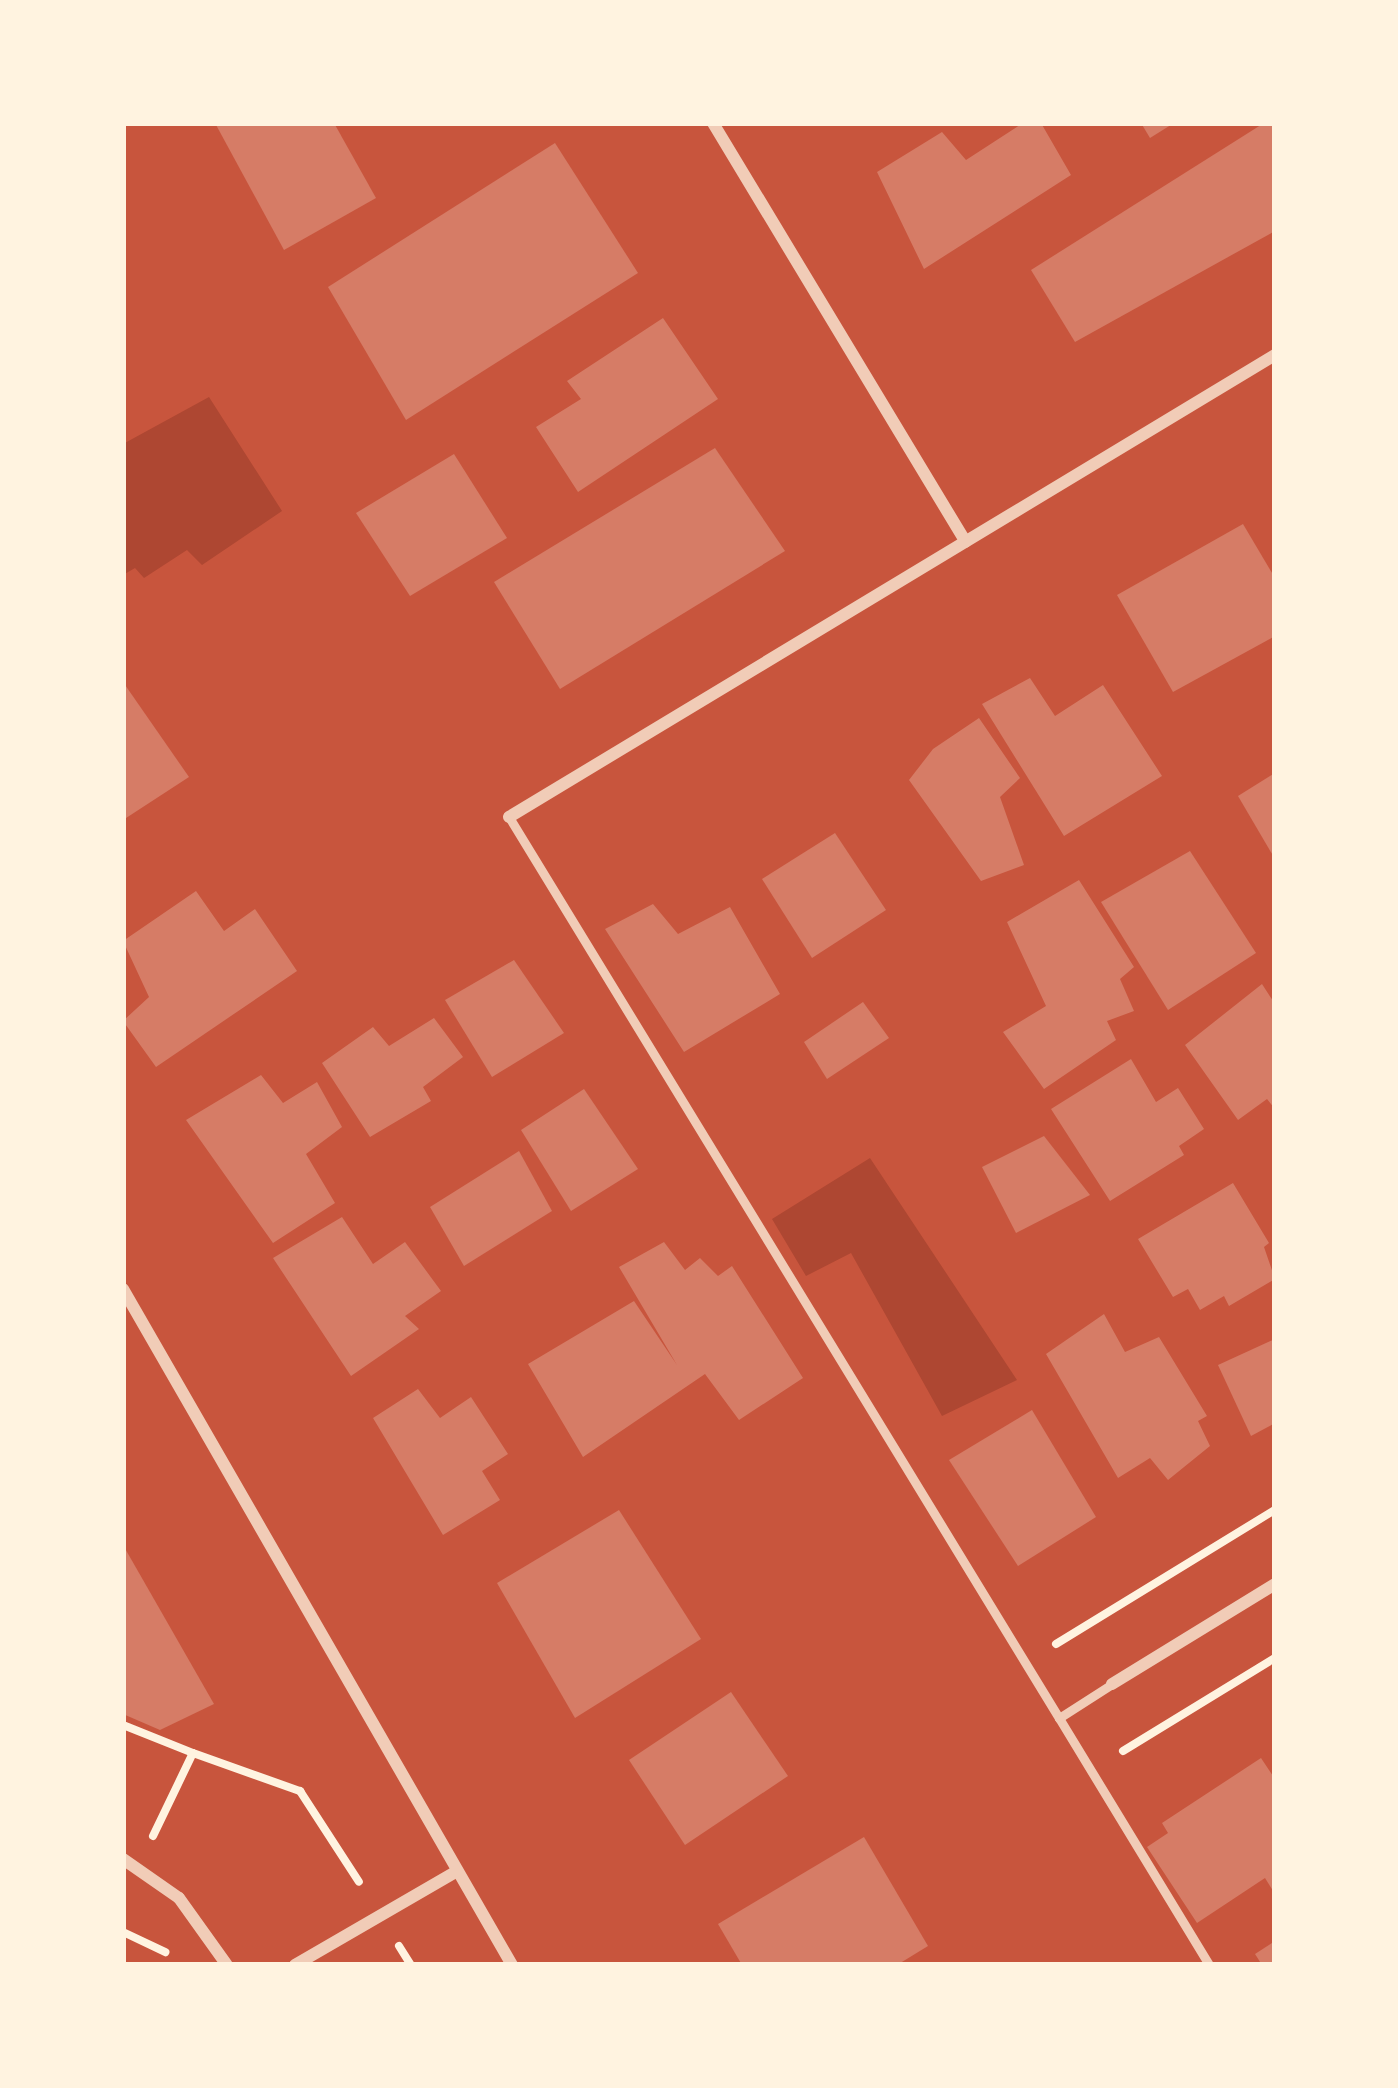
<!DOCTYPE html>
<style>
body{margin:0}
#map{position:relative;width:1398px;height:2088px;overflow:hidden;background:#c8553d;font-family:"DejaVu Sans",sans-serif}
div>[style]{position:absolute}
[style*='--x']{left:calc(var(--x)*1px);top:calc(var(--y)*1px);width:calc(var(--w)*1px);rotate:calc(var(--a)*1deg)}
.green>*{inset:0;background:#ae4732}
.building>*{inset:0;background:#d67c66}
.path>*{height:8px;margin:-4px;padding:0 4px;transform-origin:4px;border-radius:4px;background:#fff3e0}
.service>*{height:9px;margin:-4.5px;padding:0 4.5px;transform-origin:4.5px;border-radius:4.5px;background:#f1ccb7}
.minor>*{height:12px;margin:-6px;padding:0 6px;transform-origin:6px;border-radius:6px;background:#f1ccb7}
span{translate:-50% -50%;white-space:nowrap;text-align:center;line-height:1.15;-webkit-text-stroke:12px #fff3e0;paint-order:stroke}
.frame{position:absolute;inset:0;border:126px solid #fff3e0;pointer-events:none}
</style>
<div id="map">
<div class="green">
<div style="clip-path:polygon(209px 397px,282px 511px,202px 565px,187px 550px,144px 578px,135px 568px,123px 575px,123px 444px)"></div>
<div style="clip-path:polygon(870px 1158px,1017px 1380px,942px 1416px,851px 1253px,806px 1276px,772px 1219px)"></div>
</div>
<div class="building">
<div style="clip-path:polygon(215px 123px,334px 123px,376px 198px,284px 250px)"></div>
<div style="clip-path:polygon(1023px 123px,1041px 123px,1071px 175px,924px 269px,877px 172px,942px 132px,966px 160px)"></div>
<div style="clip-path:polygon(1141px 123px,1174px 123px,1150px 138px)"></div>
<div style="clip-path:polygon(1264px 123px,1275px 123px,1275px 231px,1075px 342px,1031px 270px)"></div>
<div style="clip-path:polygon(555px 143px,638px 273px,406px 420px,328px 287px)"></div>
<div style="clip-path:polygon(663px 318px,718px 399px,578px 492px,536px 427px,581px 399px,567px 381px)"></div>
<div style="clip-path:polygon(715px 448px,785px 551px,560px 689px,494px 582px)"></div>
<div style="clip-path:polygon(454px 454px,507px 538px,410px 596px,356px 513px)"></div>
<div style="clip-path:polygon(1243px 524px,1275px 578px,1275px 636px,1173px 692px,1117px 595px)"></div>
<div style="clip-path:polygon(1030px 678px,1055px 716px,1103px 685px,1162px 776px,1064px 836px,982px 704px)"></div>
<div style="clip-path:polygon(123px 682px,189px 777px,123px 820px)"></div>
<div style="clip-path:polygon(979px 718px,1020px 778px,1000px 797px,1024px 865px,981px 881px,909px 780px,933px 749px)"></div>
<div style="clip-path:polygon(1275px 773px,1275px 859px,1238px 796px)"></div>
<div style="clip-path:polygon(835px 833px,886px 910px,812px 958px,762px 879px)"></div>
<div style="clip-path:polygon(1190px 851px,1256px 953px,1168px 1010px,1101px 902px)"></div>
<div style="clip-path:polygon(1079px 880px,1134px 967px,1120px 979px,1134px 1011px,1107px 1021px,1116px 1040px,1044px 1089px,1003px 1032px,1046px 1006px,1007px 922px)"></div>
<div style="clip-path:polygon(196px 891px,224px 931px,255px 909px,297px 971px,156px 1067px,123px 1021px,149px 997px,123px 941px)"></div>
<div style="clip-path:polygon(653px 904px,678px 934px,730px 907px,780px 994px,684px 1052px,605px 929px)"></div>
<div style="clip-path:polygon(514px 960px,564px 1033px,492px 1077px,445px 1000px)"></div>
<div style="clip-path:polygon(1262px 984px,1275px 1004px,1275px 1109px,1267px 1099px,1238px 1120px,1185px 1045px)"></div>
<div style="clip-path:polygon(863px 1002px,889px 1038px,827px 1079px,804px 1042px)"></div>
<div style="clip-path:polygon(434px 1018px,463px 1057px,423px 1087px,431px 1101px,370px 1137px,322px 1063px,373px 1027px,389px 1046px)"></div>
<div style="clip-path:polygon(1131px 1059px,1156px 1102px,1178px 1088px,1204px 1129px,1179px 1146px,1184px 1155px,1110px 1201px,1051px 1109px)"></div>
<div style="clip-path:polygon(261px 1075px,283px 1103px,317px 1082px,342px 1127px,306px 1154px,335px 1203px,273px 1243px,186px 1120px)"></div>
<div style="clip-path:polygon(584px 1089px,638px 1169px,571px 1211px,521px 1130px)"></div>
<div style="clip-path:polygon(1044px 1136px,1090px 1195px,1016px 1233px,982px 1167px)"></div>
<div style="clip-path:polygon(519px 1151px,552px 1211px,464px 1266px,430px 1207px)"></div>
<div style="clip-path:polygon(1233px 1183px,1269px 1243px,1264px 1247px,1275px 1279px,1229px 1306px,1224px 1296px,1200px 1310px,1188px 1289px,1173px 1297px,1138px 1239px)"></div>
<div style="clip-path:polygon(342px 1217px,373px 1264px,405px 1242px,441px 1291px,405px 1316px,419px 1329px,351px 1376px,273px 1258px)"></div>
<div style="clip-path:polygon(664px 1242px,685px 1270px,700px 1258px,718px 1276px,732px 1266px,803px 1378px,739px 1420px,705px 1374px,583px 1457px,528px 1364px,634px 1301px,677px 1365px,619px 1267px)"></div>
<div style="clip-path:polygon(1104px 1314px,1125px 1352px,1159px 1337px,1207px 1416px,1198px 1421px,1210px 1446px,1168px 1480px,1150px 1458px,1118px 1478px,1046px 1354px)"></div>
<div style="clip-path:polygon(1275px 1339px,1275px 1423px,1251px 1436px,1218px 1365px)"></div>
<div style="clip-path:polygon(418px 1389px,440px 1418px,471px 1397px,508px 1454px,482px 1471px,500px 1500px,443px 1535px,373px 1418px)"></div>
<div style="clip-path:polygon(1032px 1410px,1096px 1517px,1018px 1566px,949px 1460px)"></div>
<div style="clip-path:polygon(619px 1510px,701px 1639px,575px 1718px,497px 1583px)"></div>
<div style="clip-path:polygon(123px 1545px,214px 1704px,160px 1730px,123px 1714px)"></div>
<div style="clip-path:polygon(731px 1692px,788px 1776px,685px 1845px,629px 1760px)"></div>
<div style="clip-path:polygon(1261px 1758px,1275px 1779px,1275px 1894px,1265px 1878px,1197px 1923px,1147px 1847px,1168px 1833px,1162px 1823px)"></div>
<div style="clip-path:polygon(864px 1837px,928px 1946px,897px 1965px,742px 1965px,718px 1924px)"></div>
<div style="clip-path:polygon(1275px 1941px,1275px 1965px,1262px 1965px,1255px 1954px)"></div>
</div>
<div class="path">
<div style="--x:1056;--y:1644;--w:257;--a:-31.5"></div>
<div style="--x:123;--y:1725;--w:75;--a:21.8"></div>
<div style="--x:1123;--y:1751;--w:178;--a:-31.5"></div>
<div style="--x:153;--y:1836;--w:92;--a:-64.3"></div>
<div style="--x:193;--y:1753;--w:114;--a:19.6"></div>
<div style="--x:300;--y:1791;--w:108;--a:57"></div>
<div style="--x:123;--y:1932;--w:47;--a:25.5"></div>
<div style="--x:399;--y:1946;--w:22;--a:58"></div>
</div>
<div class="service">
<div style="--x:509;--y:817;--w:1056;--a:58.6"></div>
<div style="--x:1112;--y:1684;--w:63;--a:147.3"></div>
<div style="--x:1059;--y:1718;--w:289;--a:58.7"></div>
</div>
<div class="minor">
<div style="--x:713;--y:123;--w:489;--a:58.9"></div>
<div style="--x:509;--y:817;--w:895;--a:-31.1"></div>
<div style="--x:123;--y:1289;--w:780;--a:60.08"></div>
<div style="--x:1112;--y:1684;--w:191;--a:-31.5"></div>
<div style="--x:123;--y:1859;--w:68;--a:34.9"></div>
<div style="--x:179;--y:1898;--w:82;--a:54.4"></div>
<div style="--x:295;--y:1965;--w:187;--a:-30.1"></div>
</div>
<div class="frame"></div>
</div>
